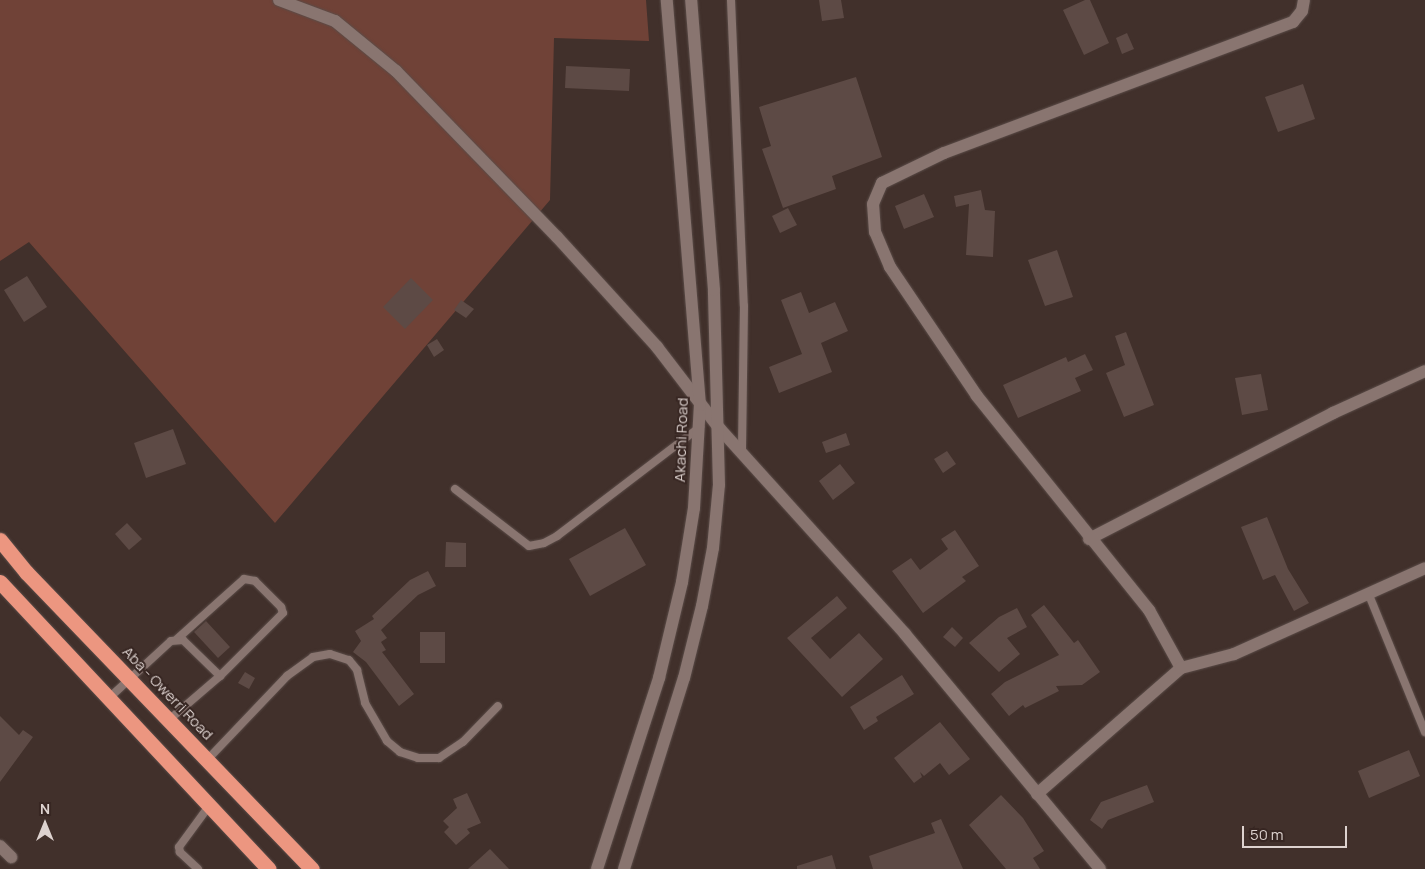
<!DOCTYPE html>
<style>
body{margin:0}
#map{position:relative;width:1425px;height:869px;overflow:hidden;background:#41302b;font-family:Manrope,sans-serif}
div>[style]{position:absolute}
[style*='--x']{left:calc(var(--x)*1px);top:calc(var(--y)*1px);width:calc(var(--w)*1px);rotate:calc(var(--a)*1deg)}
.green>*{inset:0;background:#704237}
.building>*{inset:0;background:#5d4a45}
.roads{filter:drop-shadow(0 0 1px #5a4c48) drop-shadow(0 0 1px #5a4c48)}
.lane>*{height:8px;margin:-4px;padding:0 4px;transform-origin:4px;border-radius:4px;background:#897570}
.street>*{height:12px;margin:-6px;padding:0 6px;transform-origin:6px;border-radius:6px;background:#897570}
.secondary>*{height:12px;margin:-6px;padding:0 6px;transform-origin:6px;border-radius:6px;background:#897570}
.highway>*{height:15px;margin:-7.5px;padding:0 7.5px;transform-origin:7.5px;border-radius:7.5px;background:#ec9680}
span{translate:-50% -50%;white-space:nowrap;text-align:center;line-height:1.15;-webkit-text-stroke:4px #372622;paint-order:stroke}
.street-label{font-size:15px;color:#ddd2cf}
.north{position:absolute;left:20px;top:799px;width:50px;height:50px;-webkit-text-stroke:4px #372622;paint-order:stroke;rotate:0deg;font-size:14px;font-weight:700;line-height:20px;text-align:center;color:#ddd2cf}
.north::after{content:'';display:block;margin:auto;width:18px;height:22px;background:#ddd2cf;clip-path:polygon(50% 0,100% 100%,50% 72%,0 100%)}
.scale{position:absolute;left:1242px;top:826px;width:105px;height:22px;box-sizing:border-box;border:2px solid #ddd2cf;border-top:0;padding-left:6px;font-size:15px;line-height:18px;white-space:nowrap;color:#ddd2cf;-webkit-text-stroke:4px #372622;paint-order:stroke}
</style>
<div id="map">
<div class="green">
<div style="clip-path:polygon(0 0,646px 0,649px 41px,554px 38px,550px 200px,275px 523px,29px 242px,0 261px)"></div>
</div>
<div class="building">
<div style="clip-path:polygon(819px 0,841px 0,844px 18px,822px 21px)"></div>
<div style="clip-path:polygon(1085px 0,1090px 0,1109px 43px,1084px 55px,1063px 10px)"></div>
<div style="clip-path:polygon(1127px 33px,1134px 49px,1122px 54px,1116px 38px)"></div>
<div style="clip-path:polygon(566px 66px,630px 69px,629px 91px,565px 88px)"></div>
<div style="clip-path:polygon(856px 77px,882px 157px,832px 176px,836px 189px,783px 208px,762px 149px,771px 146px,759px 107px)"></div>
<div style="clip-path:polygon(1303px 84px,1315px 119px,1278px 132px,1265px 97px)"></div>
<div style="clip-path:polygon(981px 190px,985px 210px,995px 211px,993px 257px,966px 255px,969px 204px,956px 207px,954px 196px)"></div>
<div style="clip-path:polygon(924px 194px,934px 217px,904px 229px,895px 206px)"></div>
<div style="clip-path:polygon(788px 208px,797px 225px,780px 233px,772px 216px)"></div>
<div style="clip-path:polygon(1057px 250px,1073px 297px,1045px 306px,1028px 260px)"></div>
<div style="clip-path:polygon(27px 276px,47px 307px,24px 322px,4px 290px)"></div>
<div style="clip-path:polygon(411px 278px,433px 300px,405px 329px,383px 307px)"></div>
<div style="clip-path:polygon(801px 292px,809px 313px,835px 302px,848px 331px,821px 343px,832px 372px,779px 393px,769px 367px,802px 354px,781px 300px)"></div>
<div style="clip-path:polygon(461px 300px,474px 309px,466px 318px,454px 310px)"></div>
<div style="clip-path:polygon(1126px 332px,1154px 405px,1124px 417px,1106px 373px,1125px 365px,1115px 336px)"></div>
<div style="clip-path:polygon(437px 339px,444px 350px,434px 357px,427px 345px)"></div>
<div style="clip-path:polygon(1085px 354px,1093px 370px,1075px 378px,1081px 391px,1018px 418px,1003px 385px,1066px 357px,1068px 362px)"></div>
<div style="clip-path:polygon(1261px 374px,1268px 410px,1242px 415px,1235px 378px)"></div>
<div style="clip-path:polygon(173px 429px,186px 464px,146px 478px,134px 443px)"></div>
<div style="clip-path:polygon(846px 433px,850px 445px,826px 453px,822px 442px)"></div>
<div style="clip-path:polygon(947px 451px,956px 464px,943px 473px,934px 459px)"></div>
<div style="clip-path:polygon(840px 464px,855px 483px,833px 500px,819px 481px)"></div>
<div style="clip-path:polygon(1267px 517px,1288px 569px,1309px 603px,1294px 611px,1275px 575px,1263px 580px,1241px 527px)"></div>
<div style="clip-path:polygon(127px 523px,142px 539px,129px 550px,115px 534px)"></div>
<div style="clip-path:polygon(625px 528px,646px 565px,590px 596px,569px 559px)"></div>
<div style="clip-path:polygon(955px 530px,979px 566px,962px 577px,966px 581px,923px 613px,892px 571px,911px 558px,920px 570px,948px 549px,941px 539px)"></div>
<div style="clip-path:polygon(446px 542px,466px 543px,466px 567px,445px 567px)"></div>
<div style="clip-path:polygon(428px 571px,436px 586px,418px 595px,381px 630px,387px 638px,381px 642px,386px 650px,382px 652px,414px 694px,399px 706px,366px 662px,353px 652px,361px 641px,355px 631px,374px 619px,372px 616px,410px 580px)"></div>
<div style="clip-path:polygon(837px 596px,847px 608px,811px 638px,830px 659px,859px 633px,883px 659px,842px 697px,787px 638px)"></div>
<div style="clip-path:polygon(1044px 605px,1074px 643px,1078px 640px,1100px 672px,1082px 685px,1056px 686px,1059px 691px,1025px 708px,1023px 705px,1009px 716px,991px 694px,1005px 682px,1059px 655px,1031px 615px)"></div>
<div style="clip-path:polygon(1017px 608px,1027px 627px,1007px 638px,1020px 654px,999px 672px,969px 643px,999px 617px)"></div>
<div style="clip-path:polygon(206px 621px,230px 647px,218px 658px,194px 632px)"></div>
<div style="clip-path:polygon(952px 627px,963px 638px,955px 647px,943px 637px)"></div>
<div style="clip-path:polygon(420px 632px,445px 632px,445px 663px,420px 663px)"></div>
<div style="clip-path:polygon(245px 672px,255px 678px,249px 689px,238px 683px)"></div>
<div style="clip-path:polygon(902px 675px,914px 694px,876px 717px,878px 721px,864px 730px,850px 707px)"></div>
<div style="clip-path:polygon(0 716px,19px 735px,23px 730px,33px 737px,0 782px)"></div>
<div style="clip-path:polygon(940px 722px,970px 759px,949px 775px,940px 763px,924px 776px,920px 772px,922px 777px,914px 783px,894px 758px)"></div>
<div style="clip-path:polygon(1409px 750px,1420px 776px,1369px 798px,1358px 771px)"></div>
<div style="clip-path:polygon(1147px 785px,1154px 802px,1108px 820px,1102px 829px,1090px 820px,1101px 802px)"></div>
<div style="clip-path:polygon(467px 793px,481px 823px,467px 829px,470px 833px,456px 845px,444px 832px,449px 827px,443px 821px,457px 808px,453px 799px)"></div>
<div style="clip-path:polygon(1001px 795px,1023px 818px,1044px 851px,1033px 858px,1040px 869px,1006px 869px,969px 825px)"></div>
<div style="clip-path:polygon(941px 819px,963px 869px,873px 869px,869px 856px,935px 833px,931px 823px)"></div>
<div style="clip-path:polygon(490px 849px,509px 869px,468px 869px)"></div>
<div style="clip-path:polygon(832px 855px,836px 869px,797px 869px,797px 866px)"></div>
</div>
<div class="roads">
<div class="lane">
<div style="--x:731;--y:0;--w:306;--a:87.6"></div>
<div style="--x:744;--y:306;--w:147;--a:90.8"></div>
<div style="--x:455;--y:489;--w:93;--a:37.6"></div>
<div style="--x:529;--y:546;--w:15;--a:-11"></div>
<div style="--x:544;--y:543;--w:15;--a:-28"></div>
<div style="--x:557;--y:536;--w:180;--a:-37.3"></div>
<div style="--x:1369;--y:595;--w:148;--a:67.8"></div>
<div style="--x:177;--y:639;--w:90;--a:-41.8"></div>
<div style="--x:244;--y:579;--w:11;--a:10"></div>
<div style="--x:255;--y:581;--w:37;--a:45"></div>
<div style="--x:281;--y:607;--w:6;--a:72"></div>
<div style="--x:283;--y:613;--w:89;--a:135"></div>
<div style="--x:109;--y:698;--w:84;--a:-42.6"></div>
<div style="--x:171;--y:641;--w:12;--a:-5"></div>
<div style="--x:183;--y:640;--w:52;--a:44.2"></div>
<div style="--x:220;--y:676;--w:66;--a:139.3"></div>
<div style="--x:208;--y:759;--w:115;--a:-46.4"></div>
<div style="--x:287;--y:676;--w:32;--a:-36"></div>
<div style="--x:313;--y:657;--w:17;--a:-10"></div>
<div style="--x:330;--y:654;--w:20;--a:18"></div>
<div style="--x:349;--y:660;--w:13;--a:51"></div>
<div style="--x:357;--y:670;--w:34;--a:76"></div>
<div style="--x:365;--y:703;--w:44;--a:59.9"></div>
<div style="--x:387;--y:741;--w:17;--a:40"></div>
<div style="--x:400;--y:752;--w:19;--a:18"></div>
<div style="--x:418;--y:758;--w:21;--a:0"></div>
<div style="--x:439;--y:758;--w:29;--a:-34"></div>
<div style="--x:463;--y:742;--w:50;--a:-45.8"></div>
<div style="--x:198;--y:869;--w:25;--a:-137"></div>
<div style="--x:180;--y:852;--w:5;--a:-101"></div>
<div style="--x:179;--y:847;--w:51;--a:-53.8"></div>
</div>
<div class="street">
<div style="--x:279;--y:0;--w:60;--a:20.6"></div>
<div style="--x:335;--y:21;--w:79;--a:39.3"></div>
<div style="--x:396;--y:71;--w:231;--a:45.9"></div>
<div style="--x:557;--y:237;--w:149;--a:47.7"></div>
<div style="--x:657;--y:347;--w:103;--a:52.5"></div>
<div style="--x:720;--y:429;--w:276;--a:47.9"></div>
<div style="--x:905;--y:634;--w:305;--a:50.3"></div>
<div style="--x:1089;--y:539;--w:275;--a:-27.3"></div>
<div style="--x:1333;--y:413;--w:101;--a:-24.5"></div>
<div style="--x:1181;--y:668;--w:66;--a:-118.9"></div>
<div style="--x:1149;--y:610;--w:275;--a:-128.8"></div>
<div style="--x:977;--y:396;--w:156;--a:-124"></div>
<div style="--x:890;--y:267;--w:38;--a:-113"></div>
<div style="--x:875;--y:232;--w:28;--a:-94"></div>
<div style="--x:873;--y:204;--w:23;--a:-67"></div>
<div style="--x:882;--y:183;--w:69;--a:-25.8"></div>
<div style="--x:944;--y:153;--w:373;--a:-20.6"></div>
<div style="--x:1293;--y:22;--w:14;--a:-51"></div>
<div style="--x:1302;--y:11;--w:11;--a:-80"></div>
<div style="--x:1037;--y:794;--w:191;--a:-41.2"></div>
<div style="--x:1181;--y:668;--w:55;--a:-14.8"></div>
<div style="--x:1234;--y:654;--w:209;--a:-24.2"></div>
<div style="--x:0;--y:846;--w:16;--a:45"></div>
</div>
<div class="secondary">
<div style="--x:597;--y:869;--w:201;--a:-72"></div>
<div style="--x:659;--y:678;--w:99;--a:-76.5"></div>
<div style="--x:682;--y:582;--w:75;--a:-80.8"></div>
<div style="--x:694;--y:508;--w:103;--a:-86.7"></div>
<div style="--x:700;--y:405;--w:406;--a:-94.7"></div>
<div style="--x:624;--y:869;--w:200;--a:-72.6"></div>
<div style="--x:684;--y:678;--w:74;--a:-76"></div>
<div style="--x:702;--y:606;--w:59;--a:-79.3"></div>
<div style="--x:713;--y:548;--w:63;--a:-84.6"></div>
<div style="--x:719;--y:485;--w:195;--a:-91.5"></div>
<div style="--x:714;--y:290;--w:291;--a:-94.5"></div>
</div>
<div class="highway">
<div style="--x:0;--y:540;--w:41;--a:50.9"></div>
<div style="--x:26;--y:572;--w:412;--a:46.1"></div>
<div style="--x:0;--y:582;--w:393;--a:46.9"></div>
</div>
</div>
<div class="street-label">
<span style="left:681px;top:440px;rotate:-88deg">Akachi Road</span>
<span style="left:168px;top:693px;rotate:46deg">Aba - Owerri Road</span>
</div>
<div class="north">N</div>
<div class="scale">50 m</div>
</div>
